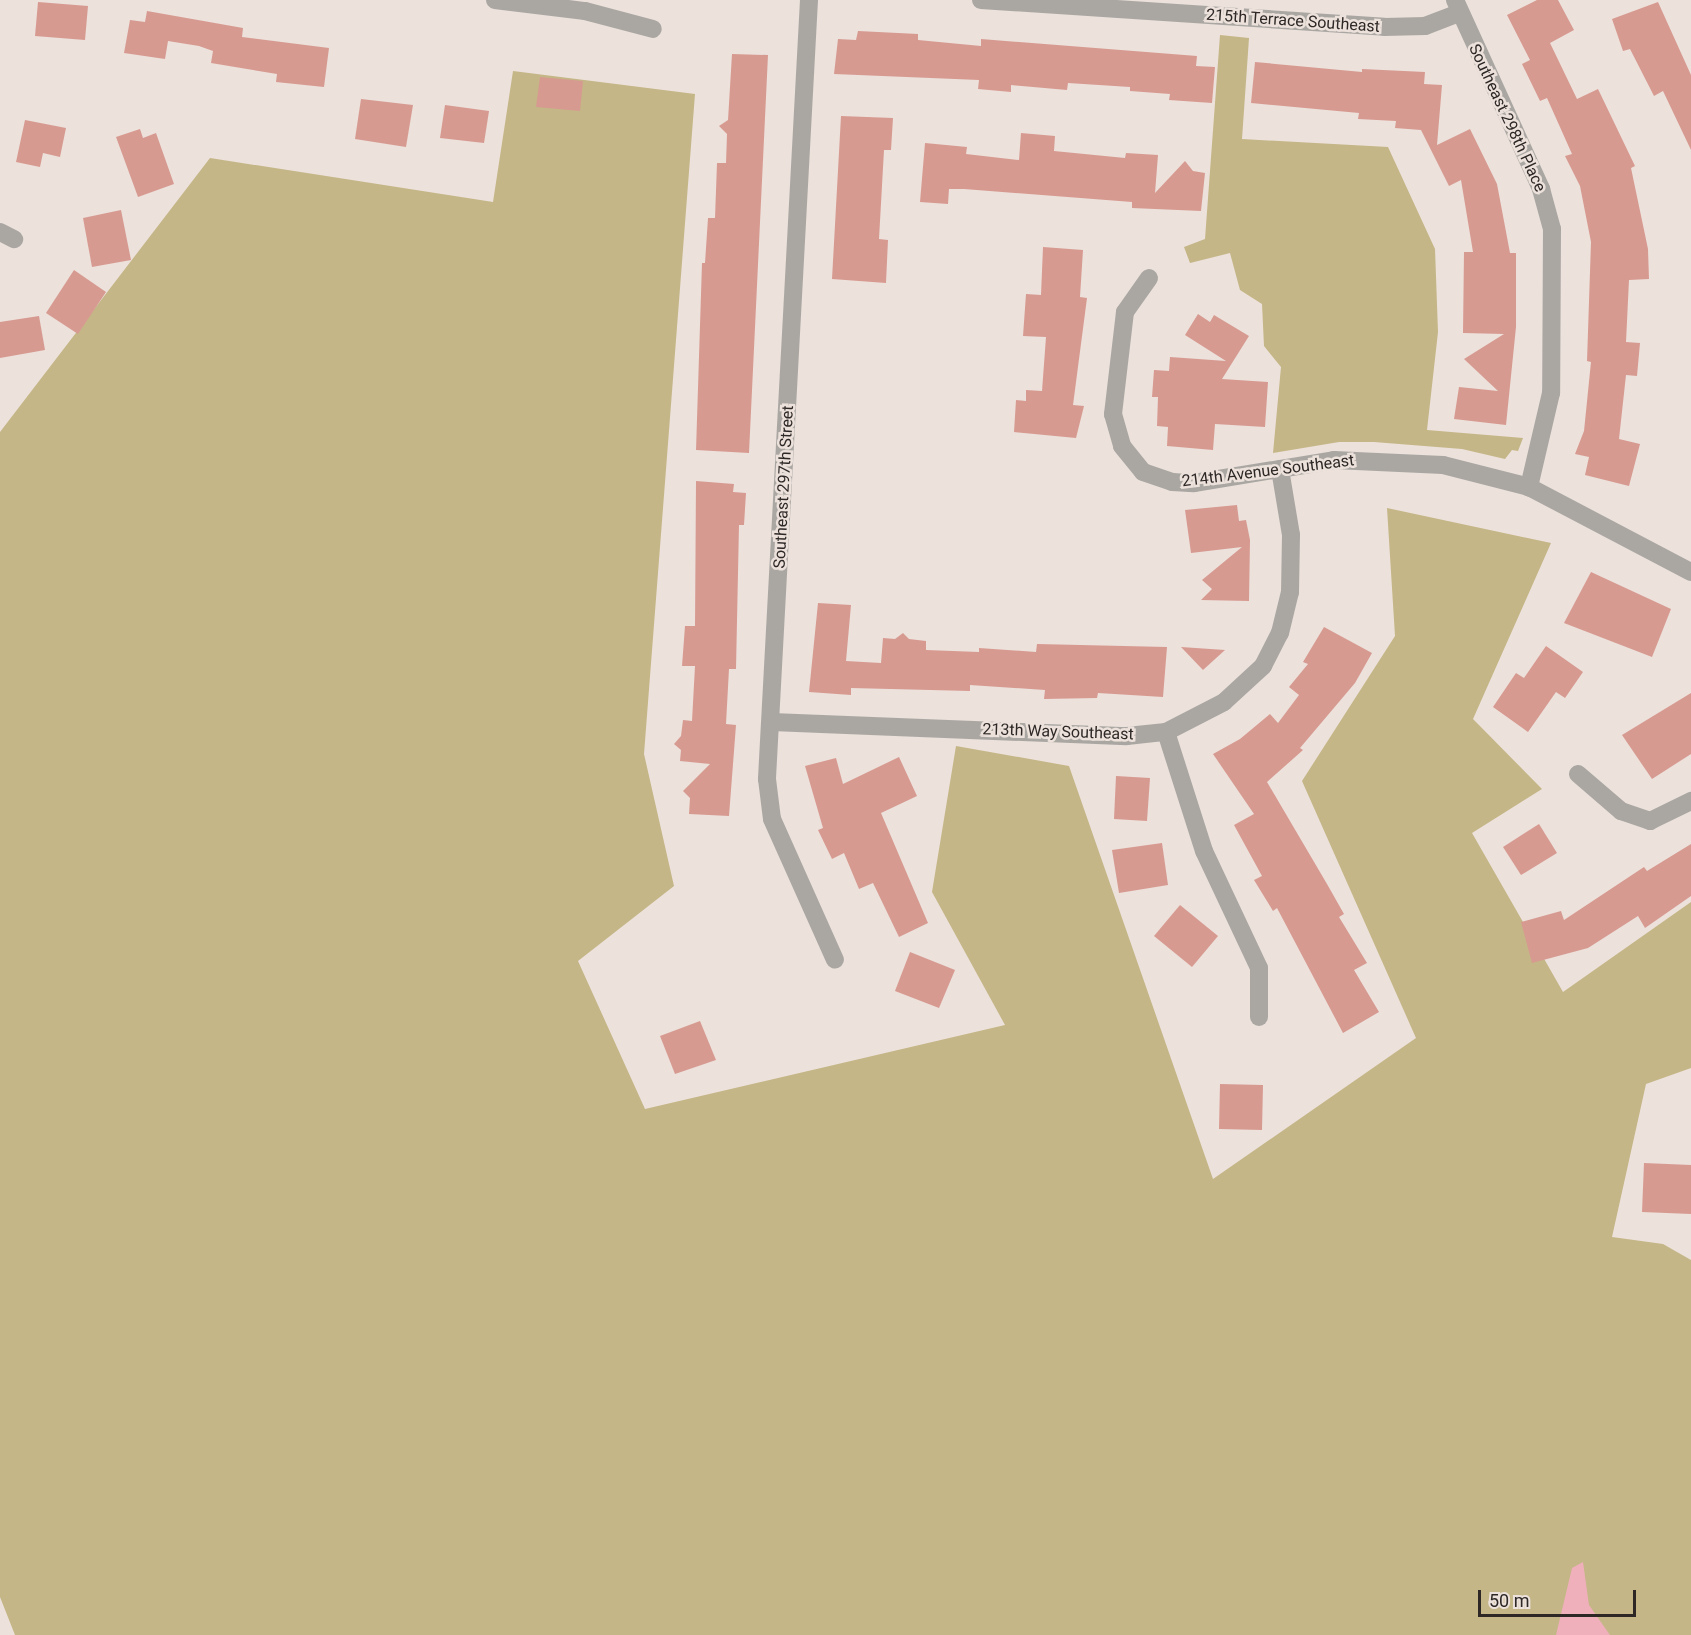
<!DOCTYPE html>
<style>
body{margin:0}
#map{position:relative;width:1691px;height:1635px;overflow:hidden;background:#ece1db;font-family:Roboto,sans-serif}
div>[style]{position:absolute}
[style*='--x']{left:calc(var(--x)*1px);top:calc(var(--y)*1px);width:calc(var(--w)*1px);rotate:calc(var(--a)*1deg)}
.green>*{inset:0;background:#c4b686}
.water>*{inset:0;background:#efb0bb}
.building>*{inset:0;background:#d79a91}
.minor>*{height:18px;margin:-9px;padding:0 9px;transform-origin:9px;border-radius:9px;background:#aaa7a3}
span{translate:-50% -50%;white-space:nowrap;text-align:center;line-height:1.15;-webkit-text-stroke:5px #ece1db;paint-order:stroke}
.street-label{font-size:16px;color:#2d2826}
.scale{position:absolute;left:1478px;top:1590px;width:158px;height:27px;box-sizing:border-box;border:3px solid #2d2826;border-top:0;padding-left:8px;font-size:18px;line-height:21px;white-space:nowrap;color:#2d2826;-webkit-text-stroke:4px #ece1db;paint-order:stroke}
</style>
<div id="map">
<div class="green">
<div style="clip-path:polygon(1220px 35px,1249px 38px,1242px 139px,1388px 147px,1435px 249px,1438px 332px,1427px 430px,1523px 438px,1518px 451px,1512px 450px,1505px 459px,1462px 449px,1374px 442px,1339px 442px,1273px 453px,1281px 367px,1264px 346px,1262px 304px,1240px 290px,1230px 253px,1190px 263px,1184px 247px,1205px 239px)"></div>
<div style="clip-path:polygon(513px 71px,695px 94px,644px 754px,674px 886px,578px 961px,645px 1109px,1005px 1025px,932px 892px,956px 746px,1069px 766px,1213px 1179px,1416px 1038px,1302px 781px,1395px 636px,1387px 508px,1551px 543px,1473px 719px,1542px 789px,1472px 833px,1563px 992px,1691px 902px,1691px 1068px,1646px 1084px,1612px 1237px,1663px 1244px,1691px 1260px,1691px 1635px,15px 1635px,0 1597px,0 432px,210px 158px,493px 202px)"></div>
</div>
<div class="water">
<div style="clip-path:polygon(1583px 1562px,1589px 1605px,1610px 1635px,1556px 1635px,1572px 1568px)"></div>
</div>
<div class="building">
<div style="clip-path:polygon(1537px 0,1558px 0,1574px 30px,1550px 43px,1577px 99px,1598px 89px,1635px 166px,1631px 168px,1648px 249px,1649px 279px,1629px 280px,1626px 342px,1640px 343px,1637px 376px,1626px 375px,1619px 439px,1640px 444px,1629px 486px,1585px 475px,1589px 457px,1575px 454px,1584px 431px,1591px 362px,1587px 361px,1591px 242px,1580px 186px,1565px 156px,1572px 154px,1547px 98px,1540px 101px,1522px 64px,1530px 60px,1507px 15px)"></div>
<div style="clip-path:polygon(38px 2px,88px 6px,85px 40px,35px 36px)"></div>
<div style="clip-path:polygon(1658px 2px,1691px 75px,1691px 150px,1663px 91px,1654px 96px,1630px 49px,1623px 51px,1612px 19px)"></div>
<div style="clip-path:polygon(147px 11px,243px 28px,242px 37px,329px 48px,324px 87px,276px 82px,277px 74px,211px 63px,213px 51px,199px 46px,168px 41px,165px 59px,124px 53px,130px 20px,145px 22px)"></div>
<div style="clip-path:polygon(858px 31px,918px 34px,918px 40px,981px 46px,981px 39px,1197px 56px,1196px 66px,1215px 67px,1212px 103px,1169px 100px,1170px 94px,1130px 91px,1130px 87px,1068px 83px,1067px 90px,1011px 85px,1011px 92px,978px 89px,979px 80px,834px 74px,838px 39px,856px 40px)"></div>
<div style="clip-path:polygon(732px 54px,768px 55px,749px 453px,696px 450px,702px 263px,705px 263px,708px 218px,715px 218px,717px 163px,726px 163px,727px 134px,719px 126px,728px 120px)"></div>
<div style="clip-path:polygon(1255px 62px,1362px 72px,1362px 69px,1425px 72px,1424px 84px,1442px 85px,1437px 145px,1470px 129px,1497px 184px,1510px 253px,1516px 253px,1516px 327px,1506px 425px,1454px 419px,1459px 387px,1498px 391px,1464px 359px,1504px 334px,1463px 333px,1464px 252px,1473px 252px,1461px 180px,1449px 186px,1421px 130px,1395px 128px,1396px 121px,1358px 119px,1359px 113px,1251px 103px)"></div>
<div style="clip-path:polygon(540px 77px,583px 81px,580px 111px,536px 107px)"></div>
<div style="clip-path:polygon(361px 99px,413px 105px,406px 147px,355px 139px)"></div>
<div style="clip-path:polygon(445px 105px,489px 111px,484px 143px,440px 138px)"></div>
<div style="clip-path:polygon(841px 116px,893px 118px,891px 150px,884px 150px,879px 239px,888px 240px,886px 283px,832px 279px)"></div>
<div style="clip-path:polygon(25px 120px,66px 128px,60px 157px,43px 153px,40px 167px,16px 162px)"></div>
<div style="clip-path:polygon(140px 129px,143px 138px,156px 133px,174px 184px,138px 197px,116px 137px)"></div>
<div style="clip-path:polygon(1021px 133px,1055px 136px,1054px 151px,1125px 158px,1126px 153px,1158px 155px,1155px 193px,1185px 161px,1193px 171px,1205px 173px,1201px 211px,1132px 208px,1132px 202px,964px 189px,949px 189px,948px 204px,920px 202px,925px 143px,967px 147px,966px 154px,1019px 160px)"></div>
<div style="clip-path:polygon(121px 210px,131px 260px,92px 267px,83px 218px)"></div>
<div style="clip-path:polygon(1043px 247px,1083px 250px,1080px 297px,1087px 298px,1073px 405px,1084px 406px,1076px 438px,1014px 432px,1016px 400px,1026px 401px,1026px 390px,1042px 391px,1046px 337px,1023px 336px,1026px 294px,1041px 295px)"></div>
<div style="clip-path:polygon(74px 270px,106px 292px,78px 334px,46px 313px)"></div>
<div style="clip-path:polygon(1198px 314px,1210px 322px,1214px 315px,1249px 336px,1222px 379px,1268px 382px,1265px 427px,1215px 424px,1213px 450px,1167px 446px,1168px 427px,1157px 426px,1158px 397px,1152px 397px,1154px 370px,1169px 371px,1170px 357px,1226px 361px,1185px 335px)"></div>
<div style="clip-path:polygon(39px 316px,45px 350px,0 358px,0 322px)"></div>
<div style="clip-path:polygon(696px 481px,734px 484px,733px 492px,746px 493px,744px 525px,739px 525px,736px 669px,729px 669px,726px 724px,736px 725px,729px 816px,689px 814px,690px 798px,683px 791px,710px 764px,680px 761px,681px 750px,674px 744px,681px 736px,683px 720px,692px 721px,695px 666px,682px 666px,685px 626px,695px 626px)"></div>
<div style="clip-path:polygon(1237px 505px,1239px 521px,1246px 520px,1250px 540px,1249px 601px,1201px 600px,1212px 589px,1202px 580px,1242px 547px,1191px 553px,1185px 510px)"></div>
<div style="clip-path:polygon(1591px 572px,1671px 609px,1652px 657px,1564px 623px)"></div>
<div style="clip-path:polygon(818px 603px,851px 605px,846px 661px,881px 663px,883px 638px,895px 639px,903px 633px,909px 639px,926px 641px,926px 650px,979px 652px,979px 648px,1036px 652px,1037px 644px,1167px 647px,1163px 697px,1098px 693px,1097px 698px,1044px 699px,1045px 690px,970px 685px,970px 691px,851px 688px,851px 695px,809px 692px)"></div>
<div style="clip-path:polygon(1324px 627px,1372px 653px,1355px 683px,1300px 748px,1303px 750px,1267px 782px,1327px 884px,1344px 914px,1339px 917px,1367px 963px,1354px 970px,1379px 1012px,1343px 1033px,1277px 908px,1273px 911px,1254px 880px,1262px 876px,1234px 825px,1254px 814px,1213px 754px,1240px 739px,1270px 714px,1278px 723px,1299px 695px,1289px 687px,1308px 664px,1303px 662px)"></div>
<div style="clip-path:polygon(1546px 646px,1583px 672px,1565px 698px,1556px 692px,1528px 732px,1493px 707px,1516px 673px,1524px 678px)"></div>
<div style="clip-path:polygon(1181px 647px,1225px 650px,1203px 670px)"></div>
<div style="clip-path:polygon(1691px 693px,1691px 754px,1652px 779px,1622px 735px)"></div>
<div style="clip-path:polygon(899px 757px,917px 796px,881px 813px,928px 923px,899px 937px,873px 883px,859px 889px,844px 853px,832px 859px,818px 830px,823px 828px,805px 766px,836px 758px,843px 784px)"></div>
<div style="clip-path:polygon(1116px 776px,1150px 778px,1147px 821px,1114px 819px)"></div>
<div style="clip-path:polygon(1539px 824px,1557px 853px,1521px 875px,1503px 847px)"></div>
<div style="clip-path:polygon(1162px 843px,1168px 885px,1119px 893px,1112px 850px)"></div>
<div style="clip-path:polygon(1691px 844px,1691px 896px,1645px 928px,1638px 916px,1588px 948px,1532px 963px,1521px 922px,1561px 911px,1564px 920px,1644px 867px,1647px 871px)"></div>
<div style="clip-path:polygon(1180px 905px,1218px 936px,1192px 967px,1154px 936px)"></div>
<div style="clip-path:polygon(910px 952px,955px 970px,939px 1008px,895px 991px)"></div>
<div style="clip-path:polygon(700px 1021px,716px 1060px,675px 1074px,660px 1036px)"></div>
<div style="clip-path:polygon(1220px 1084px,1263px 1085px,1262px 1130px,1219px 1129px)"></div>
<div style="clip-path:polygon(1644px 1163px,1691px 1165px,1691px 1214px,1642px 1212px)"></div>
</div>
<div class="minor">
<div style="--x:495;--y:0;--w:91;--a:7"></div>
<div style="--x:585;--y:11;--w:70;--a:14.8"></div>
<div style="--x:809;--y:0;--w:780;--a:93.09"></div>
<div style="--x:767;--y:779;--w:40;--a:82.9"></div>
<div style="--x:772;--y:819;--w:154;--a:65.9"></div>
<div style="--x:981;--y:0;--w:404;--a:3.8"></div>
<div style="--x:1384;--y:27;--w:41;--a:-1.4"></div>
<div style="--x:1425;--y:26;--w:36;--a:-21"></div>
<div style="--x:1455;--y:0;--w:208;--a:65.5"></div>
<div style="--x:1541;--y:189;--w:41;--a:74.6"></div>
<div style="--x:1552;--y:229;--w:164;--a:90.3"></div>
<div style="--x:1551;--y:393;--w:97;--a:103.2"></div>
<div style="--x:0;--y:232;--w:16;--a:27"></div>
<div style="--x:1149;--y:278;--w:42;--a:125.2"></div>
<div style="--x:1125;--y:312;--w:103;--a:96.7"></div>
<div style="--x:1113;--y:414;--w:33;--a:74"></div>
<div style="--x:1122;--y:446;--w:33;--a:51"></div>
<div style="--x:1143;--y:472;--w:31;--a:19"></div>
<div style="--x:1172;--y:482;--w:22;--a:3"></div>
<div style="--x:1194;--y:483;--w:142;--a:-9.3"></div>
<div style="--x:1334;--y:460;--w:109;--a:2.6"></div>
<div style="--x:1443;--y:465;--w:89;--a:14.3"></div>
<div style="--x:1529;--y:487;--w:183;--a:27.7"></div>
<div style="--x:772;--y:722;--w:355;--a:2.3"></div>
<div style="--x:1127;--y:736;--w:39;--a:-6"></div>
<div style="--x:1166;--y:732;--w:65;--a:-27.3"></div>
<div style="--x:1224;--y:702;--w:53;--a:-42.7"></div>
<div style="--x:1263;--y:666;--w:37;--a:-63"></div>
<div style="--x:1280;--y:633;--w:42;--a:-76.3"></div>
<div style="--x:1290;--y:592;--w:57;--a:-89"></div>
<div style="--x:1291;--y:535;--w:67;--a:-99.5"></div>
<div style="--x:1166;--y:732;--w:125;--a:72.3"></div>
<div style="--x:1204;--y:851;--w:129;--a:64.8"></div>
<div style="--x:1259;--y:968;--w:49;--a:90"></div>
<div style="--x:1578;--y:774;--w:57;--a:40.7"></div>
<div style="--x:1621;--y:811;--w:31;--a:19"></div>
<div style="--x:1650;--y:821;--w:46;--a:-26"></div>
</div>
<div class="street-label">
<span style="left:1293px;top:21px;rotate:4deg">215th Terrace Southeast</span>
<span style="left:1507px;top:118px;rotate:65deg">Southeast 298th Place</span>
<span style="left:1268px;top:471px;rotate:-7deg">214th Avenue Southeast</span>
<span style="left:784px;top:487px;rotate:-87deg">Southeast 297th Street</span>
<span style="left:1058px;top:732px;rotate:2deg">213th Way Southeast</span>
</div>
<div class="scale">50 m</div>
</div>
